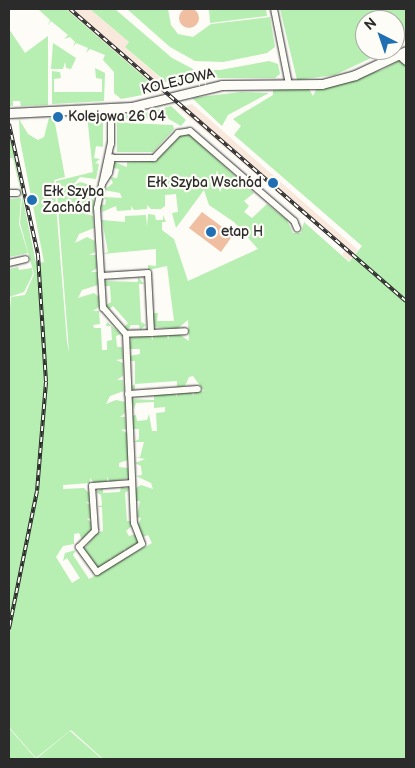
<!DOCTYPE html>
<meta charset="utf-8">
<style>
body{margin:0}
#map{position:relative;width:415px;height:768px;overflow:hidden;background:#fdfcf7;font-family:"Balsamiq Sans",sans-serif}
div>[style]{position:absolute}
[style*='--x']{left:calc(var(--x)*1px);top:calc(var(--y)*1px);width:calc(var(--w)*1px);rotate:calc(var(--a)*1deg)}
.built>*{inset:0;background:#f9e9dd}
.green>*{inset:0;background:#b7eeb1}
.building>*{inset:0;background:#f0bea1}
.round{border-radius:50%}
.roads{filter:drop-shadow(0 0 1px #2b2b2b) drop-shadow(0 0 1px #2b2b2b)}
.street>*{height:6px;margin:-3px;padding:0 3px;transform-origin:3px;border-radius:3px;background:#fdfcf7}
.secondary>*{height:9px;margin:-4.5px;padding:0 4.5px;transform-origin:4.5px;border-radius:4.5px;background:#fdfcf7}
.rail>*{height:4px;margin-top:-2px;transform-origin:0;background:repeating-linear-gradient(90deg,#fdfcf7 0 5.5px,#2b2b2b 0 11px);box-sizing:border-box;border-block:1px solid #2b2b2b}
.dots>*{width:14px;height:14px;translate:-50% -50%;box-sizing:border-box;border:2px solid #fdfcf7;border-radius:50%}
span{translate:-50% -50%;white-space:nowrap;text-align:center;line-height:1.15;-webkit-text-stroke:4.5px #fdfcf7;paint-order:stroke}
.street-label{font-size:14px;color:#2b2b2b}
.poi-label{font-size:14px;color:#2b2b2b}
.left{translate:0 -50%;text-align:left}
.right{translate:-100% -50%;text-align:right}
.frame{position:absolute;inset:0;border:10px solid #2b2b2b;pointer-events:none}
.north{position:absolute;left:355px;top:10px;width:50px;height:50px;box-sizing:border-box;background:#fdfcf7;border:1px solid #a9a8a5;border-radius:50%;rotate:319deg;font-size:14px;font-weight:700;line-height:20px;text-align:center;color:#2b2b2b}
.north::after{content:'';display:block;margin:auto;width:18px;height:22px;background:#1f6fb2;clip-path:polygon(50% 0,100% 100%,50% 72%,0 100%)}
</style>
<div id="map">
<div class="built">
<div style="clip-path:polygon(66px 9px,90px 9px,129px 42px,125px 47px,166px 83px,155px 87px)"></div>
<div style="clip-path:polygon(192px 104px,358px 250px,349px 261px,342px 255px,345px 250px,178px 108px)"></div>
</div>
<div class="green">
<div style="clip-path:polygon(38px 9px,66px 9px,152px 84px,150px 87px,159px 92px,121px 99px,114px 93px,114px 72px,103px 60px,105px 55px,90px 49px,86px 53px,88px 48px,76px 43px,73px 47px,75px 42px,70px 37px,64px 39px,68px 35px,51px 21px,48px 25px,50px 20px)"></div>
<div style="clip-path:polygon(90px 9px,115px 9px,172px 58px,193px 69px,194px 77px,199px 77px,199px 70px,220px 70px,269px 61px,278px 64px,280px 74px,275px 78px,213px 78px,173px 87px,170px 79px,166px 82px,125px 47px,129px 42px)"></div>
<div style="clip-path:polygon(127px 9px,168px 9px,171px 25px,178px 34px,193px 37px,211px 24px,270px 17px,275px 47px,267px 53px,223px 62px,195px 61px,170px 47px)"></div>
<div style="clip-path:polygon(209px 9px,266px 9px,267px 16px,210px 23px)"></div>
<div style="clip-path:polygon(280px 9px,406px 9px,406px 40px,395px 46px,395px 20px,365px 20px,365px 50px,388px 50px,335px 75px,297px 80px)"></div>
<div style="clip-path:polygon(9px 29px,25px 53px,48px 36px,48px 105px,21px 106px,20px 101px,13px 101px,13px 106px,9px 106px)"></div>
<div style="clip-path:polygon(53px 43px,76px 58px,71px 69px,66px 68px,65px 62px,63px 69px,51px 69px)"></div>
<div style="clip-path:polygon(406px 57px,406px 759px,103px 759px,71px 730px,36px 758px,9px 727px,9px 320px,11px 297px,25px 295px,34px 274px,20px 223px,22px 198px,13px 158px,9px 158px,9px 131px,36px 263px,44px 262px,20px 140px,19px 119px,28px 134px,38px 140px,44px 137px,49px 118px,54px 118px,65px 177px,54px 180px,67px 342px,69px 352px,56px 181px,93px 172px,87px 115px,103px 116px,103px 147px,96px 146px,94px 158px,100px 159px,95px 163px,99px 164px,96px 179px,80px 177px,71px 187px,80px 182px,97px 187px,92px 188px,90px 193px,95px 197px,86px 197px,94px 200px,93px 213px,87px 214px,93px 216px,94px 228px,79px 234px,75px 243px,87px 237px,95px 241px,95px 252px,89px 255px,96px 255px,97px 268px,91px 272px,97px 272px,98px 285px,82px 290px,78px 298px,94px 293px,99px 297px,99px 307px,93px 311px,99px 311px,100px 324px,93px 325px,94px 328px,101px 328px,102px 350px,107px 350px,107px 341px,112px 340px,111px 326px,106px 326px,107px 322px,121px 334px,116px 336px,117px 347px,122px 347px,123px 359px,116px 360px,123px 363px,123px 376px,117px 380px,123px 380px,124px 391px,110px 396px,106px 404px,116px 400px,125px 402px,125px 413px,120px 417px,125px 417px,126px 429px,121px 430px,127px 433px,128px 460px,119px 463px,119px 467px,128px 468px,129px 478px,110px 482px,107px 477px,107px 482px,94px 483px,90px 478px,90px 483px,63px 485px,63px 489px,84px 488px,89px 493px,90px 502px,86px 502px,90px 505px,91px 518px,87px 519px,91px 522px,91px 533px,82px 540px,79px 533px,74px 534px,74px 544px,63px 546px,56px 557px,72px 583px,80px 578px,67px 558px,63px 561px,65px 553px,76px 550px,73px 555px,89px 579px,152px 543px,148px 535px,143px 537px,138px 525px,141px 518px,137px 517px,140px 501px,136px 501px,136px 488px,141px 485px,153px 489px,151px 483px,136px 476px,142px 475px,141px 466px,135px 463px,145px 459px,135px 457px,140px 457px,144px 442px,134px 442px,139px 439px,139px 429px,133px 429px,132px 416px,136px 415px,137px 421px,147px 420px,149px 414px,152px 431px,157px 431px,156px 413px,165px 412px,165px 407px,154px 408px,154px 402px,136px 403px,134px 409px,131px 399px,154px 400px,154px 395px,174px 393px,177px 397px,177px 393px,191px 392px,194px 396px,194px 392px,204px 391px,193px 376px,189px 377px,185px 386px,177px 387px,177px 381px,135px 384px,135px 390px,131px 387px,135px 384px,135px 361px,129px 361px,129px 356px,140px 354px,140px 349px,129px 349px,131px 337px,150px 336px,153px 340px,153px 335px,166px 335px,169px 339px,169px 334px,179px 334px,189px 341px,188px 320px,177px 329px,154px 327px,152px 313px,158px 313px,157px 321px,174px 321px,167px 266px,148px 270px,148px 265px,156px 266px,156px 249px,103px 254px,108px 252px,102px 220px,125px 222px,125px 216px,146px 215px,147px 227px,148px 214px,155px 215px,156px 220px,163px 220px,163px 215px,166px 222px,162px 222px,162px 230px,174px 239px,188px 281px,258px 249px,234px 222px,209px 205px,204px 190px,176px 228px,172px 213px,178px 212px,176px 194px,165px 195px,165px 206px,161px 209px,151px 209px,147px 205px,147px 209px,134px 210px,131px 206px,131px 210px,117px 211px,116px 206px,102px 212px,100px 204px,105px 205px,106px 200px,103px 197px,122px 198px,120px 193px,104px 190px,113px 183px,110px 177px,117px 178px,119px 169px,113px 168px,114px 162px,127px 167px,127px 162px,156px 161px,180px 136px,189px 134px,254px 193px,244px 201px,249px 206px,244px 212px,252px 218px,267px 204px,287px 220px,293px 233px,301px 233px,304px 222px,349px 262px,362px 246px,234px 135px,241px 126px,233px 119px,273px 95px,273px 89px,309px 89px,313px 96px,317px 88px,382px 70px)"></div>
<div style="clip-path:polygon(95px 68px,105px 73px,104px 101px,52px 104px,52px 71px,60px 72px,61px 78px,54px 79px,54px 92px,102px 92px,102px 79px,96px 78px)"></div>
<div style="clip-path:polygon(241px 92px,269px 93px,228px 115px,222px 126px,192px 98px)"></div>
<div style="clip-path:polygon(171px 106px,186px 120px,181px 126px,167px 118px,125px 119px,126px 123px,173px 125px,174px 129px,153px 152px,117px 152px,117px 115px,134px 116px)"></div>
<div style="clip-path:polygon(21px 198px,19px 224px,28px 253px,9px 257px,9px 199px)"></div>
<div style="clip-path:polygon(18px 267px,19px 270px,32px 268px,33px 274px,24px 292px,9px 297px,9px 269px)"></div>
<div style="clip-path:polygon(138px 277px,144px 284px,139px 284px,141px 322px,146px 325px,140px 330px,139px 325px,131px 325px,128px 330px,124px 327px,128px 323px,113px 306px,109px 309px,106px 305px,111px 302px,110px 286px,105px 286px,105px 281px,138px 282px)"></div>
<div style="clip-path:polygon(121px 487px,130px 489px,125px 493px,127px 521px,132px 521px,132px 526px,126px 531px,129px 536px,136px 534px,139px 542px,127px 553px,124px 548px,124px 554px,113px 561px,110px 557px,110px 563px,99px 569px,84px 549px,97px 533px,103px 531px,102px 507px,97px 507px,102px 505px,101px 495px,96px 492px,103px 488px,103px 493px,120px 492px)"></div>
<div style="clip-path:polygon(9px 728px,36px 759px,70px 731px,102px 759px,9px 759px)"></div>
</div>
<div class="building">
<div class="round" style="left:179px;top:8px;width:20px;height:20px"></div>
<div style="clip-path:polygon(202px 212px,233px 235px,221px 252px,189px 228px)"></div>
</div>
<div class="roads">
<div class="street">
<div style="--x:274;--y:9;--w:77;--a:78.8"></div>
<div style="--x:398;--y:55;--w:11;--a:41"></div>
<div style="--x:111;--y:144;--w:36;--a:-90"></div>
<div style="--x:112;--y:158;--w:42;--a:0"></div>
<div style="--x:154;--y:158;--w:35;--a:-46"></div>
<div style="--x:178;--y:133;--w:12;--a:-9"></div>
<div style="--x:190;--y:131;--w:138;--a:40.9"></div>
<div style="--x:294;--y:221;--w:8;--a:67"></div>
<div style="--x:102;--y:184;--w:13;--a:-58"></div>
<div style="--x:109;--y:173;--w:16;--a:-79"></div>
<div style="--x:9;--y:193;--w:8;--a:0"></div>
<div style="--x:9;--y:263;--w:17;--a:-13"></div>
<div style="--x:101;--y:276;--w:47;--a:-3.7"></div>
<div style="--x:148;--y:273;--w:60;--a:87.1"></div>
<div style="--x:151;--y:333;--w:25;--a:178"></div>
<div style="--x:126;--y:334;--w:35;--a:-131"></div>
<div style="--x:103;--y:308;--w:100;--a:-93.4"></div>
<div style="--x:97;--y:208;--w:67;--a:-78"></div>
<div style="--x:151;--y:333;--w:34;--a:-3"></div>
<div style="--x:126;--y:334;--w:189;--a:87.6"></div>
<div style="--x:134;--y:523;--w:22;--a:69"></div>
<div style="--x:142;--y:544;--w:53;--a:148.1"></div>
<div style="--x:97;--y:572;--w:31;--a:-126"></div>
<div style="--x:79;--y:547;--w:23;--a:-45"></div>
<div style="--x:95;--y:531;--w:45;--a:-93.8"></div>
<div style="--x:92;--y:486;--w:40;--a:-4.3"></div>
<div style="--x:128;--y:394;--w:70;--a:-4.1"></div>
</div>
<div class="secondary">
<div style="--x:9;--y:113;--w:122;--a:-2.8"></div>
<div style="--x:131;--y:107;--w:94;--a:-13.6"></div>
<div style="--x:222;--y:85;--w:100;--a:-0.6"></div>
<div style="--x:322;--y:84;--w:34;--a:-15"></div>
<div style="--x:355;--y:75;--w:56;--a:-25.2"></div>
</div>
</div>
<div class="rail">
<div style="--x:70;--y:9;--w:445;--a:41"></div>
<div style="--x:9;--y:124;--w:134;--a:77.5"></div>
<div style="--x:38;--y:255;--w:127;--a:86.4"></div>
<div style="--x:46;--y:382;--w:109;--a:94.7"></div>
<div style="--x:37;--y:491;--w:141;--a:101.5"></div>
</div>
<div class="dots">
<div style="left:58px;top:117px;background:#1f6fb2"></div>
<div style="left:273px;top:183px;background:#1f6fb2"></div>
<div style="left:32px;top:200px;background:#1f6fb2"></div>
<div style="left:211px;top:232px;background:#1f6fb2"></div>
</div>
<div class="street-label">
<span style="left:178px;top:82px;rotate:-13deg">KOLEJOWA</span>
</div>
<div class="poi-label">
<span class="left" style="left:68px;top:117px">Kolejowa 26 04</span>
<span class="right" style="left:262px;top:183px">Ełk Szyba Wschód</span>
<span class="left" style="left:43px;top:200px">Ełk Szyba<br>Zachód</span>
<span class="left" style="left:221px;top:232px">etap H</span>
</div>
<div class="frame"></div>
<div class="north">N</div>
</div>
